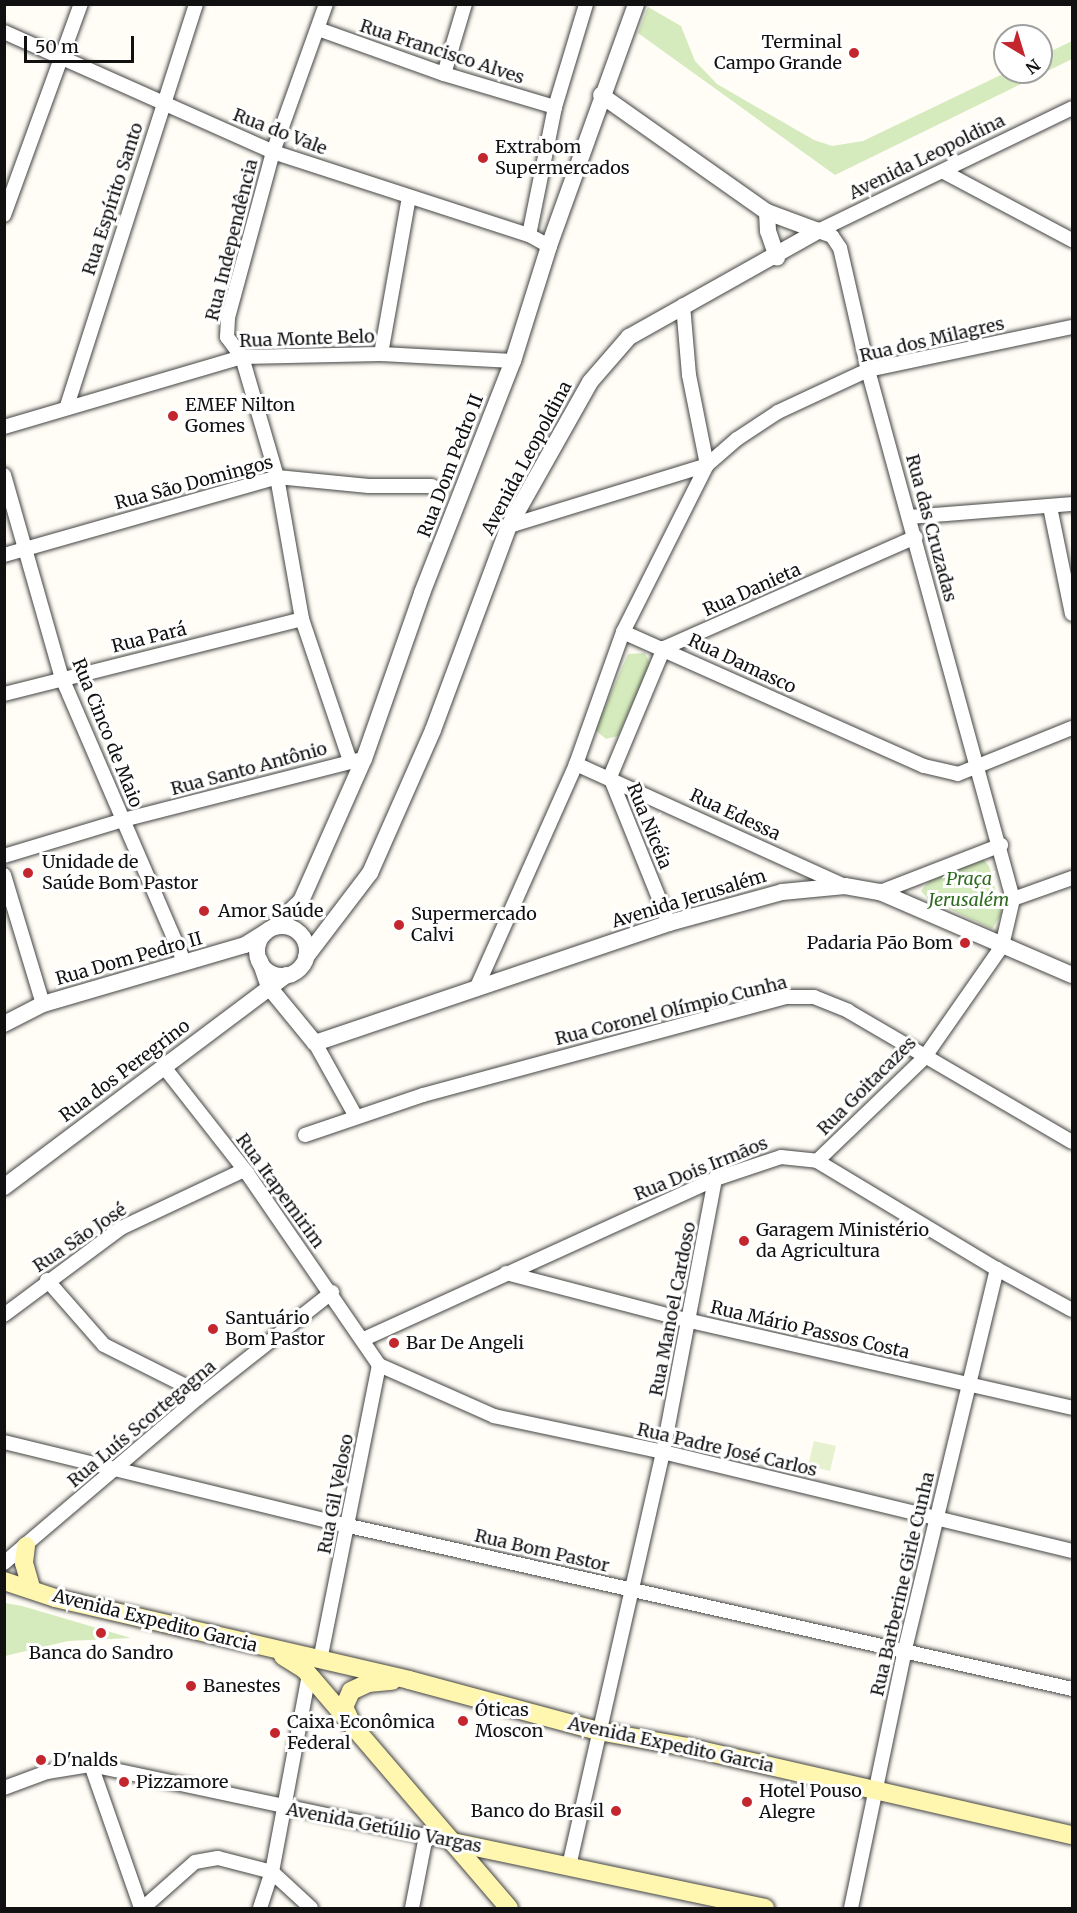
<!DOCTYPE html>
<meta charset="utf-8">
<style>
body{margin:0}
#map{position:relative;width:1077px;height:1913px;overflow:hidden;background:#fffdf5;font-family:Merriweather,serif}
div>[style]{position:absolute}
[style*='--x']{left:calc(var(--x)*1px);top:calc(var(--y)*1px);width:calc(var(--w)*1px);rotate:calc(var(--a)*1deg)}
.green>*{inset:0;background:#d5ebbd}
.pitch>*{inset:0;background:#e6f2cf}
.roads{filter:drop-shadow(0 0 2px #444) drop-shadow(0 0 2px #444)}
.minor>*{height:14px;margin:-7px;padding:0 7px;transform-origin:7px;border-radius:7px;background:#fff}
.tertiary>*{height:16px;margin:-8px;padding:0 8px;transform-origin:8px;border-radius:8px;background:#fff}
.tertiary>.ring{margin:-8px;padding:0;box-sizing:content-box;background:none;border:16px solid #fff;border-radius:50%}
.secondary>*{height:18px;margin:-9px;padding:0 9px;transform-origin:9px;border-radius:9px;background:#fff6b0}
.dots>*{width:16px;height:16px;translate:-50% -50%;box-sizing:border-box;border:3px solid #fff;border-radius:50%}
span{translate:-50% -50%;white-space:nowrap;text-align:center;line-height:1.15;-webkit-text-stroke:6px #fff;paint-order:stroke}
.poi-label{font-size:18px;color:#111}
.right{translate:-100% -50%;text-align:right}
.left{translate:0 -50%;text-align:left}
.street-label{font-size:18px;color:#111}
.park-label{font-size:18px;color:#2f6b1f;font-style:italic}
.frame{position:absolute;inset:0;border:6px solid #111;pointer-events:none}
.north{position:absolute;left:993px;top:24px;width:60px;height:60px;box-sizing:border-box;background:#fff;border:2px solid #a0a0a0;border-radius:50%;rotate:142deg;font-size:16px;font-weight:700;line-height:24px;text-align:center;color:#111}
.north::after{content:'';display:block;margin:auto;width:21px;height:27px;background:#c4262e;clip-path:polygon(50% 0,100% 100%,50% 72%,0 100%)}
.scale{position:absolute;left:24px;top:36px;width:110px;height:27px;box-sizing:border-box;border:3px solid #111;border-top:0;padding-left:8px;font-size:18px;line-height:21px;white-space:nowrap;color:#111;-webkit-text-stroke:4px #fff;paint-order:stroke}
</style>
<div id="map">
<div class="green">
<div style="clip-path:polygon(648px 7px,681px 26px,695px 61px,717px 84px,814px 140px,832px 146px,863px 141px,1007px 72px,1041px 72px,1041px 56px,1072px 41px,1072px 59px,835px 175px,638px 33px)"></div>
<div style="clip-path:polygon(645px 653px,650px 664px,618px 736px,606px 739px,595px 730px,628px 654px)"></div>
<div style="clip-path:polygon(982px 858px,989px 866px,1002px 913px,992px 929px,928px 899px,921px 891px,932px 877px)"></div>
<div style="clip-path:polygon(5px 1603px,22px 1606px,131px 1638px,68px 1641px,5px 1656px)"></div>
</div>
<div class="pitch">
<div style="clip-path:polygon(814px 1441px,836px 1446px,830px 1471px,808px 1466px)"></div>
</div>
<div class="roads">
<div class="minor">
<div style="--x:326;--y:4;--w:157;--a:109.7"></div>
<div style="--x:273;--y:152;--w:172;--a:105.2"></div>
<div style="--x:228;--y:318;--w:19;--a:93"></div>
<div style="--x:227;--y:337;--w:25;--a:53"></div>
<div style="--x:242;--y:357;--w:125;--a:73.7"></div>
<div style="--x:277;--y:477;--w:144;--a:80"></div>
<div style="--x:302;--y:619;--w:150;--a:71.3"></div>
<div style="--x:318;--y:29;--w:134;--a:19.7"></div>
<div style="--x:444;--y:74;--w:116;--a:16.6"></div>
<div style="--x:4;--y:32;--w:295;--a:24"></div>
<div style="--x:273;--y:152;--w:269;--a:18"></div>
<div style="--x:529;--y:235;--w:23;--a:29"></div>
<div style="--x:444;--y:74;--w:73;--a:-73.3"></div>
<div style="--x:944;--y:172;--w:145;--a:28"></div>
<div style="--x:4;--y:215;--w:225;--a:-70"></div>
<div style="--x:818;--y:231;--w:282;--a:-25.8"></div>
<div style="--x:529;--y:235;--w:131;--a:-78.5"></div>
<div style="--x:555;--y:107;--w:108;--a:-73.2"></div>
<div style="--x:381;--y:354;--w:159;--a:-79.9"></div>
<div style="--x:67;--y:406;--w:422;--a:-72.2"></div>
<div style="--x:4;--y:427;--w:248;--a:-16.4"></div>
<div style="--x:242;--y:357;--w:139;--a:-1.2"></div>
<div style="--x:381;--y:354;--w:132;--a:3"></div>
<div style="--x:4;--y:475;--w:211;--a:74.1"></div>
<div style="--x:62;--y:678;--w:310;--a:66.7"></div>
<div style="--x:1050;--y:507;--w:109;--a:78.4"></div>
<div style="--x:910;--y:517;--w:163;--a:-4.6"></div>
<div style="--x:509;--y:526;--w:207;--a:-17.1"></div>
<div style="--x:707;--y:465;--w:40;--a:-41"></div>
<div style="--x:737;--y:439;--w:49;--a:-33.4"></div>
<div style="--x:778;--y:412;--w:99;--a:-25"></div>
<div style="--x:868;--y:370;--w:208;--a:-11.9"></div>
<div style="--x:4;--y:555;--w:284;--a:-15.9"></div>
<div style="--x:277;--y:477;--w:92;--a:5.6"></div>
<div style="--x:369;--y:486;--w:63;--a:0"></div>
<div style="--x:623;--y:632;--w:329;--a:24"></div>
<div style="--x:924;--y:766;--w:35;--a:13"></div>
<div style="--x:958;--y:774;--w:123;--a:-22"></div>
<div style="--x:4;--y:694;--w:307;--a:-14.1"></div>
<div style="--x:576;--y:764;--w:295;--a:24.4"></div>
<div style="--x:610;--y:777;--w:140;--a:-67.3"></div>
<div style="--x:664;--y:648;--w:275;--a:-23.8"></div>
<div style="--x:610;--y:777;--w:157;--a:68"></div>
<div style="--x:4;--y:856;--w:124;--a:-16.8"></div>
<div style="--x:123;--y:820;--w:243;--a:-14.3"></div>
<div style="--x:4;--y:875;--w:135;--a:73.2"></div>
<div style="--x:880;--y:892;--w:130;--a:-21.2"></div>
<div style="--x:1013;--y:899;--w:63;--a:-19.6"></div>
<div style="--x:476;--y:989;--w:246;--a:-66"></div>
<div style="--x:576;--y:764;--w:140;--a:-70.4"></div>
<div style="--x:623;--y:632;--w:187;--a:-63.3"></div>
<div style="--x:707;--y:465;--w:92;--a:-101.3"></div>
<div style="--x:689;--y:375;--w:70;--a:-94.9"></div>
<div style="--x:315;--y:1043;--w:82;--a:60.9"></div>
<div style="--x:164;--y:1067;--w:135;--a:51.9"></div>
<div style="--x:247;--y:1173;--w:233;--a:55.5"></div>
<div style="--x:379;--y:1365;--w:300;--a:101.3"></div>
<div style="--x:305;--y:1135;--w:125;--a:-18.7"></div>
<div style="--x:423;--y:1095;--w:377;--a:-15.1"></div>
<div style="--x:787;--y:997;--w:27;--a:0"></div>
<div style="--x:814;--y:997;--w:37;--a:22"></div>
<div style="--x:848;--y:1011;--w:259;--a:30.3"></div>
<div style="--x:817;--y:1161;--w:149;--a:-43.9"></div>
<div style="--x:924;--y:1058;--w:136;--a:-55.1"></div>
<div style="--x:1002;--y:946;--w:48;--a:-76.8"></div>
<div style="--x:1013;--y:899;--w:549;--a:-105.33"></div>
<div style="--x:868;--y:370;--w:125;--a:-102.9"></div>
<div style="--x:840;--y:248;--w:14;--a:-124"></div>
<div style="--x:832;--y:236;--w:15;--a:-160"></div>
<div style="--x:506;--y:1273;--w:190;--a:14.6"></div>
<div style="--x:690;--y:1321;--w:392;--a:12.8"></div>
<div style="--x:47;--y:1280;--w:86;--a:48.8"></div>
<div style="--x:104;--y:1345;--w:92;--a:26.6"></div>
<div style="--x:186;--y:1386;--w:17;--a:45"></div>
<div style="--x:4;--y:1315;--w:146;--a:-36.6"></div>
<div style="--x:121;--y:1228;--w:134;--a:-25.2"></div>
<div style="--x:242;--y:1171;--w:5;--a:22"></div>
<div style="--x:364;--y:1339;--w:386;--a:-24.5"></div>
<div style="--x:715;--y:1179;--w:70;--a:-18.4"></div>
<div style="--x:781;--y:1157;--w:36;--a:6"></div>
<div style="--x:817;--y:1161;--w:210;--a:31"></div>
<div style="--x:997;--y:1269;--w:85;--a:28.7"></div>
<div style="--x:379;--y:1365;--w:126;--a:23.9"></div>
<div style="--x:494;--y:1416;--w:173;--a:12"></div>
<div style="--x:663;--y:1452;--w:421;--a:13.6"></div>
<div style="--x:4;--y:1442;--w:355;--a:13.7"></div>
<div style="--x:349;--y:1526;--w:741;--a:12.7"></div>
<div style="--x:4;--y:1563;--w:255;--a:-40.4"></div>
<div style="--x:198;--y:1398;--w:171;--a:-38.3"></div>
<div style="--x:91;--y:1765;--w:151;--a:70.7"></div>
<div style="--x:4;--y:1788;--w:46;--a:-20.4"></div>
<div style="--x:47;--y:1772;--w:45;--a:-9"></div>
<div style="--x:91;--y:1765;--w:369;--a:12"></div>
<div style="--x:569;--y:1866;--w:425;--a:-77.2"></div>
<div style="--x:663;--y:1452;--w:278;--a:-79.2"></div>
<div style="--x:143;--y:1908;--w:69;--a:-41.5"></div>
<div style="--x:195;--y:1862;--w:23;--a:-10"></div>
<div style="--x:218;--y:1858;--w:56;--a:14.5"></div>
<div style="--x:272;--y:1872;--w:53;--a:42.7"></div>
<div style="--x:260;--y:1908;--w:38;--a:-72"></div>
<div style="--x:272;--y:1872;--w:200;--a:-79.4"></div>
<div style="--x:412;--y:1908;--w:73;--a:-79"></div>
<div style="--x:851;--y:1908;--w:265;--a:-78.2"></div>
<div style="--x:905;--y:1649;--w:391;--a:-76.4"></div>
</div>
<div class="tertiary">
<div style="--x:601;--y:95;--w:203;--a:35.2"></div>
<div style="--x:767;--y:212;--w:54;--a:20.4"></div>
<div style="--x:767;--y:212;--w:19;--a:87"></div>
<div style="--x:768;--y:231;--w:28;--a:71"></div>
<div class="ring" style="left:257px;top:926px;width:34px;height:34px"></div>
<div style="--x:274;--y:927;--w:37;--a:-44"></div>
<div style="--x:301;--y:901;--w:155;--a:-66.1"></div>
<div style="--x:364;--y:759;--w:176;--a:-70.7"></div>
<div style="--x:422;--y:593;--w:249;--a:-68.6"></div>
<div style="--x:513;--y:361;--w:121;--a:-72.6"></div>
<div style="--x:549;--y:246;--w:257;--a:-70.2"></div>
<div style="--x:306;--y:957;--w:106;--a:-52.7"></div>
<div style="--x:370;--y:873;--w:156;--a:-66.2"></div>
<div style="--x:433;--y:730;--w:218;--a:-69.6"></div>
<div style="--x:509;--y:526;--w:165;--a:-60.6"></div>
<div style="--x:590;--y:382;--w:60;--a:-49.1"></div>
<div style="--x:629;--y:337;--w:217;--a:-29.3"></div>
<div style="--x:260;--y:961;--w:28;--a:71"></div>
<div style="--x:269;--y:987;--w:72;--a:50.6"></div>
<div style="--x:315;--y:1043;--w:374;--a:-18.7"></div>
<div style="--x:669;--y:923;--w:117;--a:-15.3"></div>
<div style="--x:782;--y:892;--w:63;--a:-5.4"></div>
<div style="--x:845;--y:886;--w:36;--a:10"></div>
<div style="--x:880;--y:892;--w:209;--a:23.4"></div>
<div style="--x:4;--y:1024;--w:44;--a:-27.1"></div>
<div style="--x:43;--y:1004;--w:210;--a:-16.3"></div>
<div style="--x:245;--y:945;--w:25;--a:-32"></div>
<div style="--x:4;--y:1187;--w:353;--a:-36.9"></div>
</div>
<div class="secondary">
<div style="--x:26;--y:1546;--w:17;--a:97"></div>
<div style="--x:24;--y:1563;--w:26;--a:74"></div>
<div style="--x:4;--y:1581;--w:54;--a:18.4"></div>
<div style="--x:55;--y:1598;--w:363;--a:13"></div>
<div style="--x:409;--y:1680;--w:196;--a:15.1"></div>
<div style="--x:598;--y:1731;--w:90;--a:10.2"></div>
<div style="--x:687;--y:1747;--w:395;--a:12.9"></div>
<div style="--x:283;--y:1656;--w:25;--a:32"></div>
<div style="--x:304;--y:1669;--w:315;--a:49.4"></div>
<div style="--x:351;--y:1722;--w:17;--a:-115"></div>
<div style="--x:344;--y:1707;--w:17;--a:-66"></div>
<div style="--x:351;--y:1691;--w:19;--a:-25"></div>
<div style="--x:368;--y:1683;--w:24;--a:-5"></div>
<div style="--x:452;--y:1842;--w:320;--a:11.9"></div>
</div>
</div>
<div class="dots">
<div style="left:854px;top:53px;background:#c4262e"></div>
<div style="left:483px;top:158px;background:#c4262e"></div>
<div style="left:173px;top:416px;background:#c4262e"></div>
<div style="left:28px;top:873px;background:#c4262e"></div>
<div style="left:204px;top:911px;background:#c4262e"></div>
<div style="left:399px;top:925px;background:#c4262e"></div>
<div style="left:965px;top:943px;background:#c4262e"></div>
<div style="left:744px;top:1241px;background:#c4262e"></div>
<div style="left:213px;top:1329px;background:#c4262e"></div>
<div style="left:394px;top:1343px;background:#c4262e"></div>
<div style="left:101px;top:1633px;background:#c4262e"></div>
<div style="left:191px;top:1686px;background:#c4262e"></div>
<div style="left:463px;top:1721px;background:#c4262e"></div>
<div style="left:275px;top:1733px;background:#c4262e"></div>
<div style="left:41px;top:1760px;background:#c4262e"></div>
<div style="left:124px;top:1782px;background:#c4262e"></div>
<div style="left:747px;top:1802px;background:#c4262e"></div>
<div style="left:616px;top:1811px;background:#c4262e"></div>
</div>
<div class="poi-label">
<span class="right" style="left:842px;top:53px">Terminal<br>Campo Grande</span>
<span class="left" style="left:495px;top:158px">Extrabom<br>Supermercados</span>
<span class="left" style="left:185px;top:416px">EMEF Nilton<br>Gomes</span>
<span class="left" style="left:42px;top:873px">Unidade de<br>Saúde Bom Pastor</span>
<span class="left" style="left:218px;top:911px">Amor Saúde</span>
<span class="left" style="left:411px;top:925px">Supermercado<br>Calvi</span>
<span class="right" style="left:953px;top:943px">Padaria Pão Bom</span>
<span class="left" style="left:756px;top:1241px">Garagem Ministério<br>da Agricultura</span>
<span class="left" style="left:225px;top:1329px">Santuário<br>Bom Pastor</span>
<span class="left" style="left:406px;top:1343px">Bar De Angeli</span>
<span style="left:101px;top:1653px">Banca do Sandro</span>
<span class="left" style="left:203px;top:1686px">Banestes</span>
<span class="left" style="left:475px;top:1721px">Óticas<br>Moscon</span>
<span class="left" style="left:287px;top:1733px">Caixa Econômica<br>Federal</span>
<span class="left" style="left:53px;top:1760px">D'nalds</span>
<span class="left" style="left:136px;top:1782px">Pizzamore</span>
<span class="left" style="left:759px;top:1802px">Hotel Pouso<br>Alegre</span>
<span class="right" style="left:604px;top:1811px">Banco do Brasil</span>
</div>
<div class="street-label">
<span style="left:442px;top:52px;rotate:18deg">Rua Francisco Alves</span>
<span style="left:280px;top:132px;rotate:21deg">Rua do Vale</span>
<span style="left:927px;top:157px;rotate:-26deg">Avenida Leopoldina</span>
<span style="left:113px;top:199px;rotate:-72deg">Rua Espírito Santo</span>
<span style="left:232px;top:240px;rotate:-76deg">Rua Independência</span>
<span style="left:307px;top:339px;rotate:-2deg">Rua Monte Belo</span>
<span style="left:932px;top:340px;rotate:-13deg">Rua dos Milagres</span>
<span style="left:527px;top:458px;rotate:-62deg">Avenida Leopoldina</span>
<span style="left:451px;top:466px;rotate:-69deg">Rua Dom Pedro II</span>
<span style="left:194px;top:483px;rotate:-15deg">Rua São Domingos</span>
<span style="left:931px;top:528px;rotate:75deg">Rua das Cruzadas</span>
<span style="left:752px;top:590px;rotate:-24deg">Rua Danieta</span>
<span style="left:149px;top:638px;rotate:-14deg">Rua Pará</span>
<span style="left:742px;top:664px;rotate:25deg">Rua Damasco</span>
<span style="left:107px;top:733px;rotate:68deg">Rua Cinco de Maio</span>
<span style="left:249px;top:769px;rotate:-15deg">Rua Santo Antônio</span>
<span style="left:735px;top:815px;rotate:25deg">Rua Edessa</span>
<span style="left:649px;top:826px;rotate:68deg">Rua Nicéia</span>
<span style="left:689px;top:899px;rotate:-17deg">Avenida Jerusalém</span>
<span style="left:129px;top:959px;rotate:-16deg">Rua Dom Pedro II</span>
<span style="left:671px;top:1011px;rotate:-14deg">Rua Coronel Olímpio Cunha</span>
<span style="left:125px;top:1071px;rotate:-37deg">Rua dos Peregrino</span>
<span style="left:867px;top:1086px;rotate:-45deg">Rua Goitacazes</span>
<span style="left:701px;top:1169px;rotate:-22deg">Rua Dois Irmãos</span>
<span style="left:280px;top:1191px;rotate:54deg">Rua Itapemirim</span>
<span style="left:80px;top:1238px;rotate:-34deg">Rua São José</span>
<span style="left:673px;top:1309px;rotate:-79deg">Rua Manoel Cardoso</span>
<span style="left:810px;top:1330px;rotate:13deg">Rua Mário Passos Costa</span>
<span style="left:142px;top:1424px;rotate:-40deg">Rua Luís Scortegagna</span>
<span style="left:727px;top:1450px;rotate:13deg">Rua Padre José Carlos</span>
<span style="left:336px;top:1494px;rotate:-79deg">Rua Gil Veloso</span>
<span style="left:542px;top:1551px;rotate:13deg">Rua Bom Pastor</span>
<span style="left:903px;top:1584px;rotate:-77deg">Rua Barberine Girle Cunha</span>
<span style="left:155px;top:1621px;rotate:14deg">Avenida Expedito Garcia</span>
<span style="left:671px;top:1745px;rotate:12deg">Avenida Expedito Garcia</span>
<span style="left:384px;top:1828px;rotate:11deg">Avenida Getúlio Vargas</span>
</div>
<div class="park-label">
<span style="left:969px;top:890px">Praça<br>Jerusalém</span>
</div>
<div class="frame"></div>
<div class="north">N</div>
<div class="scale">50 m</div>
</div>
